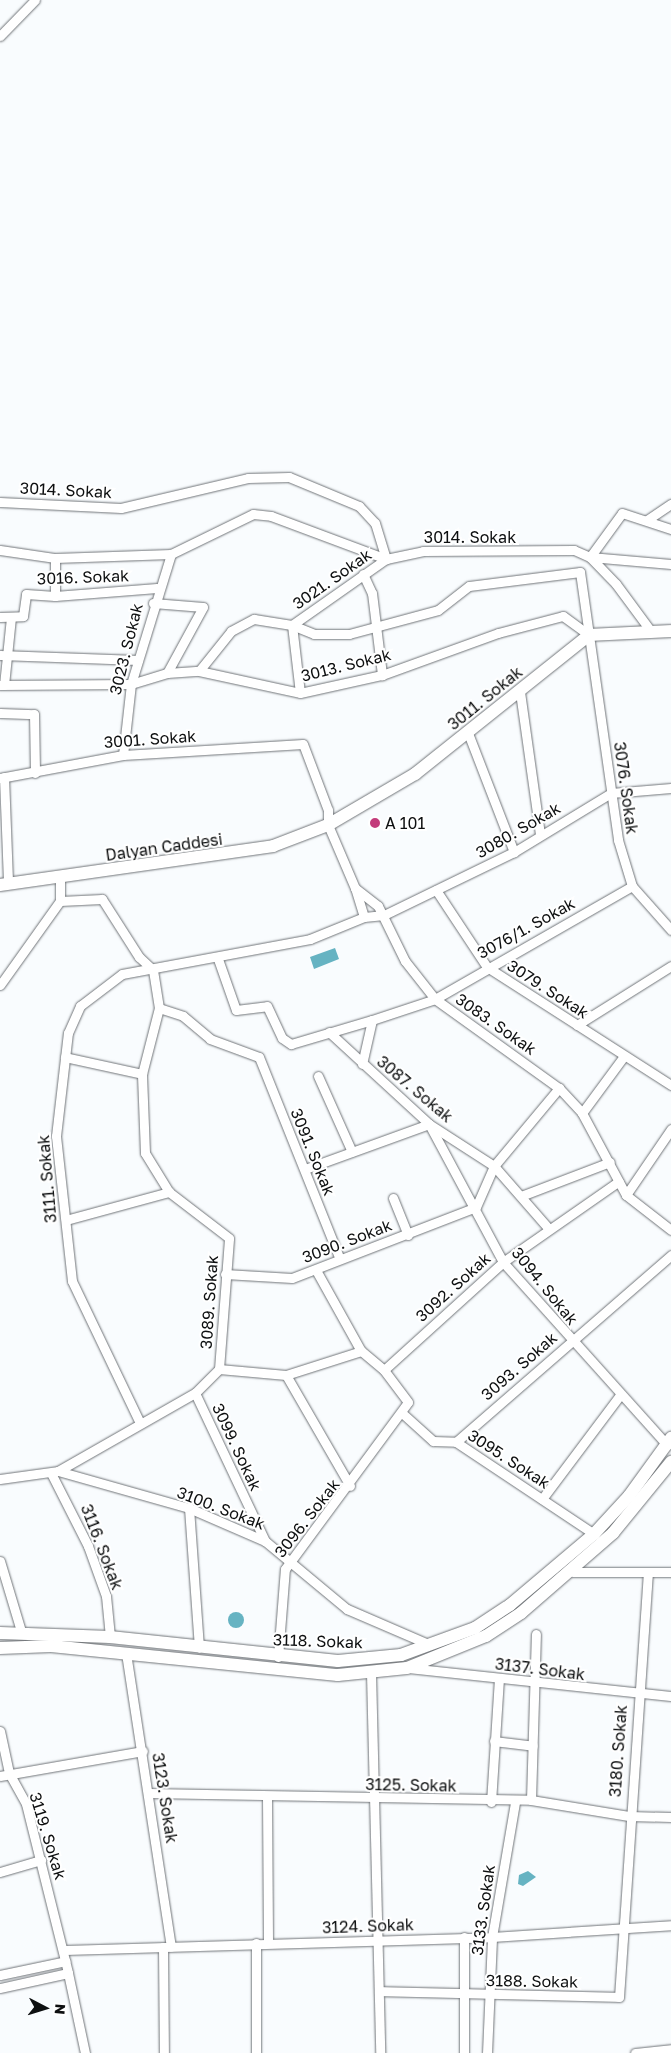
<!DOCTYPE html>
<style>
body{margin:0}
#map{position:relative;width:671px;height:2053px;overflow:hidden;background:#f9fcfe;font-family:"Golos Text",sans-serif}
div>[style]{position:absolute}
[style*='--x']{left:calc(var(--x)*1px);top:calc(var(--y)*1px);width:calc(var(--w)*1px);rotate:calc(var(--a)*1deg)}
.water>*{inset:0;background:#66b3c2}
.round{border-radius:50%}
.roads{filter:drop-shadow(0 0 1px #707478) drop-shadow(0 0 1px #707478)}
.street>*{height:9px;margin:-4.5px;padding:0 4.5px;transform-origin:4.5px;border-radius:4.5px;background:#fff}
.secondary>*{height:12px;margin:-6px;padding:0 6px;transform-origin:6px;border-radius:6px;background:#fff}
.dots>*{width:14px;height:14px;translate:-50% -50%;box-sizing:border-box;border:2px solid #fff;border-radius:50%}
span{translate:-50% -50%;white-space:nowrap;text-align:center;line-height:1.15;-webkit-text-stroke:4px #fff;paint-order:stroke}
.street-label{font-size:16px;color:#0e1011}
.poi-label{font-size:16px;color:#0e1011}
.left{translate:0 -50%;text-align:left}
.north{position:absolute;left:20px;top:1983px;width:50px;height:50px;-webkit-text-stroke:4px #fff;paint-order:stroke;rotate:95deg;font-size:14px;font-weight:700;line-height:20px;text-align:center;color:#0e1011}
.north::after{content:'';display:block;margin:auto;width:18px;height:22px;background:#0e1011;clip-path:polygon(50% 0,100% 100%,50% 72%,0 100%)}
</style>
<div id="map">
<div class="water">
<div style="clip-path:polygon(335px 948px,339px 959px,314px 969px,310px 957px)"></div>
<div class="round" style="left:228px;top:1612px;width:16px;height:16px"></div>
<div style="clip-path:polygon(528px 1871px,536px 1877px,523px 1886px,518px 1884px,519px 1875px)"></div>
</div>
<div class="roads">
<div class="street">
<div style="--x:0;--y:36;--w:50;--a:-45.8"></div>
<div style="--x:0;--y:502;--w:121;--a:2.8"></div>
<div style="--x:121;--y:508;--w:130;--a:-13.3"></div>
<div style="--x:248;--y:478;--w:41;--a:-1.4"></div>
<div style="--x:289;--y:477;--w:76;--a:22.5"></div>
<div style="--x:359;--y:506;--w:23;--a:47"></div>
<div style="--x:375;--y:523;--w:38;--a:73"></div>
<div style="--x:647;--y:520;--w:29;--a:-34"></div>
<div style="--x:0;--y:550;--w:56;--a:8.3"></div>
<div style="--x:55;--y:558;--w:116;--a:-2"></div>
<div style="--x:171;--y:554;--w:91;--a:-26"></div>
<div style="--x:253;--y:514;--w:18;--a:6"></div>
<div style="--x:271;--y:516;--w:123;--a:20.5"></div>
<div style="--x:590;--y:557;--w:54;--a:-54"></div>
<div style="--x:622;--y:513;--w:52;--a:18.1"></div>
<div style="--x:590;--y:557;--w:81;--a:4.9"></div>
<div style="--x:55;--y:558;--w:38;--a:90"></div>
<div style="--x:363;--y:574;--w:21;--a:65"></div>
<div style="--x:372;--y:593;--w:83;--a:83"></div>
<div style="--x:153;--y:603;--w:50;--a:4.6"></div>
<div style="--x:203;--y:607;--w:75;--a:118.6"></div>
<div style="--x:0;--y:617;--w:23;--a:-2"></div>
<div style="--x:23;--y:616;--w:22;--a:-82"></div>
<div style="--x:26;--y:594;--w:29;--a:4"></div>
<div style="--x:55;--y:596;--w:102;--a:-4.5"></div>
<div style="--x:292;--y:625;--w:24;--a:22"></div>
<div style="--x:314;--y:634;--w:35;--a:0"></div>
<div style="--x:349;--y:634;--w:92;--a:-15.1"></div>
<div style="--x:438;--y:610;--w:39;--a:-38"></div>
<div style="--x:469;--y:586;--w:112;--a:-7.2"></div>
<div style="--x:580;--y:572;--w:271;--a:81.9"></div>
<div style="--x:618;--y:840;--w:48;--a:73.1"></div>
<div style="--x:632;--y:886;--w:59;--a:48.4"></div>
<div style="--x:292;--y:625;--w:68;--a:83.3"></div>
<div style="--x:0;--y:655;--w:138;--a:2.1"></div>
<div style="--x:199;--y:671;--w:51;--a:-51.3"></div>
<div style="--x:231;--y:631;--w:26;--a:-28"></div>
<div style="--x:254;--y:619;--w:38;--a:9"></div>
<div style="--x:292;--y:625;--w:115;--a:-35.1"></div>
<div style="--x:386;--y:559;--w:38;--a:-12"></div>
<div style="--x:423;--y:551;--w:151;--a:-0.4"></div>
<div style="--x:574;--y:550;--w:17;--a:24"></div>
<div style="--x:590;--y:557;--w:37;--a:46"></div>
<div style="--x:616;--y:584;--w:57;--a:53.5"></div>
<div style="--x:0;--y:685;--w:131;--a:-0.4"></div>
<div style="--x:131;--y:684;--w:38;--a:-17"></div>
<div style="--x:167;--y:673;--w:32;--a:-4"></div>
<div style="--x:199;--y:671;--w:103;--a:12.3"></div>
<div style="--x:300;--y:693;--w:84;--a:-12.4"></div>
<div style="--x:382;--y:675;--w:123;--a:-19.9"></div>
<div style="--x:498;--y:633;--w:67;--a:-14.7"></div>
<div style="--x:563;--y:616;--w:32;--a:36"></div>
<div style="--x:4;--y:685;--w:68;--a:-84.1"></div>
<div style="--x:520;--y:692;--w:143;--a:82"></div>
<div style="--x:0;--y:713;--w:34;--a:2"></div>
<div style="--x:34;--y:714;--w:59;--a:89"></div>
<div style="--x:468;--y:733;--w:128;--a:68.9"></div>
<div style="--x:123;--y:755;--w:71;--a:-83.6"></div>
<div style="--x:131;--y:684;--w:136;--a:-72.9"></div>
<div style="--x:4;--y:777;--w:106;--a:87.8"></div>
<div style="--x:0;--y:778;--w:125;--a:-10.6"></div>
<div style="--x:123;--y:755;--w:180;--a:-3.5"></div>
<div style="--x:303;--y:744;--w:71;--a:69.3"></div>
<div style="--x:328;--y:810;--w:15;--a:90"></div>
<div style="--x:328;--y:825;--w:69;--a:66.8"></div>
<div style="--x:355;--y:888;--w:29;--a:38"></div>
<div style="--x:378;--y:906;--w:61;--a:63.9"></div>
<div style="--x:405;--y:961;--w:48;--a:51.7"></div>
<div style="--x:435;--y:999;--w:153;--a:35.7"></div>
<div style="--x:559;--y:1088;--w:34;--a:47"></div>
<div style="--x:582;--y:1113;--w:93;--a:61.8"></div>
<div style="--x:626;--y:1195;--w:57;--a:37.9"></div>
<div style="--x:436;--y:890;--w:92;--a:56.5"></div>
<div style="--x:487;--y:967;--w:219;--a:32.7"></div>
<div style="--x:60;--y:901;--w:25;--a:-90"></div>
<div style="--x:364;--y:917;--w:20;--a:-6"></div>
<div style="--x:384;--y:915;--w:144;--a:-25.9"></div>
<div style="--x:514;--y:852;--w:114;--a:-31.3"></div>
<div style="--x:611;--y:793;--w:60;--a:-4.8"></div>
<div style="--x:218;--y:959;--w:54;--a:70.6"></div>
<div style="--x:236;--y:1010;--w:31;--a:-7"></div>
<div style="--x:267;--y:1006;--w:35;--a:65"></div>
<div style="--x:282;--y:1038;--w:11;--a:34"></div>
<div style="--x:291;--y:1044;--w:84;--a:-16.5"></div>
<div style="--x:372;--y:1020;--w:45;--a:102.8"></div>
<div style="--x:0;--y:985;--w:103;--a:-54.5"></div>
<div style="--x:159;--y:1008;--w:25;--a:18"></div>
<div style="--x:183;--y:1016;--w:35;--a:40"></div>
<div style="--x:210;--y:1039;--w:52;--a:20.2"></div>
<div style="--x:259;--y:1057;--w:215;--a:68.2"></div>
<div style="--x:372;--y:1020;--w:66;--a:-18.4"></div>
<div style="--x:435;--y:999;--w:227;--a:-29.8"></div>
<div style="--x:577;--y:1025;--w:111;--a:-32.1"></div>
<div style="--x:329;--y:1032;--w:136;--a:42.6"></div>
<div style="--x:429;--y:1124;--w:77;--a:32.9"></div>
<div style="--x:494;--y:1166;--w:82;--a:48.9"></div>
<div style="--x:65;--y:1057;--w:79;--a:12.4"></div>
<div style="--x:318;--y:1076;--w:83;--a:65.9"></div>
<div style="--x:582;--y:1113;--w:71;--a:-53.6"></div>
<div style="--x:429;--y:1124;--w:157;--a:61.8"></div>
<div style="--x:503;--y:1262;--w:246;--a:48.1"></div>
<div style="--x:305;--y:1169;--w:132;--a:-19.9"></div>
<div style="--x:626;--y:1195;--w:80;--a:-55.7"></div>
<div style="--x:521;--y:1196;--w:95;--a:-20.9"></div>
<div style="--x:393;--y:1198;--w:40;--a:68"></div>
<div style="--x:476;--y:1207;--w:45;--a:-66.3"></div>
<div style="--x:494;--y:1166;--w:102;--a:-50.2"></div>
<div style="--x:66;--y:1220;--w:107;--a:-15.2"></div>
<div style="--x:225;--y:1274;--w:67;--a:3.4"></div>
<div style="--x:292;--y:1278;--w:197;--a:-21.1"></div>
<div style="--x:219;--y:1369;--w:67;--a:5.1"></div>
<div style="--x:286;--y:1375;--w:79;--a:-17.7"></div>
<div style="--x:384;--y:1370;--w:161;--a:-42.2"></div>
<div style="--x:503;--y:1262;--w:141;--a:-34.9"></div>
<div style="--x:286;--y:1375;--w:128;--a:60"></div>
<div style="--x:195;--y:1393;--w:164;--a:64.7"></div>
<div style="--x:402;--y:1413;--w:42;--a:42.1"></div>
<div style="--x:433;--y:1441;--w:23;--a:2"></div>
<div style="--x:456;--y:1442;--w:166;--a:33.7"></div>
<div style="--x:140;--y:1423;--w:157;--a:-115.6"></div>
<div style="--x:72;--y:1281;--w:146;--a:-96.3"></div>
<div style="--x:56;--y:1136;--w:104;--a:-83.4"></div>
<div style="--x:68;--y:1033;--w:30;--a:-66"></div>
<div style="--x:80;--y:1006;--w:53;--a:-37.3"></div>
<div style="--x:122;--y:974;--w:191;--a:-10.5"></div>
<div style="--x:310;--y:939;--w:58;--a:-22.2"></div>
<div style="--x:364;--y:917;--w:30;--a:-107"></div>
<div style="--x:456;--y:1442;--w:285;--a:-41"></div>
<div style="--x:58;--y:1471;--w:158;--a:-29.7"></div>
<div style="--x:195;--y:1393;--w:34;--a:-45"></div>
<div style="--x:219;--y:1369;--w:131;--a:-85.6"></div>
<div style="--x:229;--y:1238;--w:76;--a:-142.5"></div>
<div style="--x:169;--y:1192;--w:46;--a:-121.6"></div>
<div style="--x:145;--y:1153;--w:79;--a:-92.2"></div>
<div style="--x:142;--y:1074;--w:68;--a:-75.6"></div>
<div style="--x:159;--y:1008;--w:38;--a:-99"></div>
<div style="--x:153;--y:970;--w:19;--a:-137"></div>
<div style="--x:139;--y:957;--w:69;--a:-122.5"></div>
<div style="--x:102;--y:899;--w:42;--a:177.3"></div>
<div style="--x:51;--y:1473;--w:82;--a:63.1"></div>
<div style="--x:88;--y:1546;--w:53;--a:70.2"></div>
<div style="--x:106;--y:1596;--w:41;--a:84.4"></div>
<div style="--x:0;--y:1479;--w:59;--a:-7.9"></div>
<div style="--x:58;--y:1471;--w:136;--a:15.8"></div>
<div style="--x:189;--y:1508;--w:83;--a:23.5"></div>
<div style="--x:265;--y:1541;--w:107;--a:39.7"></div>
<div style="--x:347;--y:1609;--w:90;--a:23.4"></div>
<div style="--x:542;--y:1499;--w:130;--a:-53.1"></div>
<div style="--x:189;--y:1508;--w:140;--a:85.9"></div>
<div style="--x:0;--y:1561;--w:73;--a:73.3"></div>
<div style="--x:573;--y:1572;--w:98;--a:0"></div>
<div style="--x:126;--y:1653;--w:297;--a:81.3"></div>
<div style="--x:278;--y:1657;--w:88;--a:-85.5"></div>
<div style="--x:285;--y:1569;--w:207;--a:-53.6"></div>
<div style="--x:408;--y:1402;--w:40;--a:-127"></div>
<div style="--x:384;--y:1370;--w:30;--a:-140"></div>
<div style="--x:361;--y:1351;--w:93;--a:-119.1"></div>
<div style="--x:408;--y:1668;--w:264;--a:6.1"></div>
<div style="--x:371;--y:1673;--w:380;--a:88.6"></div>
<div style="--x:0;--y:1731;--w:43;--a:77.9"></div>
<div style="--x:9;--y:1773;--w:35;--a:61"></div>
<div style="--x:26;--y:1804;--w:174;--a:76"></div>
<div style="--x:68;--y:1973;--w:70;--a:167.6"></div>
<div style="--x:494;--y:1741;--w:39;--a:7"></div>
<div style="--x:0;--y:1776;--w:145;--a:-9.9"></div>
<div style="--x:149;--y:1793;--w:382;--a:1"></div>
<div style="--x:531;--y:1800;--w:99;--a:9.3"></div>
<div style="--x:629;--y:1816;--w:42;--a:1.4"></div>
<div style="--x:267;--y:1797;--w:146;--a:89.6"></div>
<div style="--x:531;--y:1800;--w:166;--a:-88.3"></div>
<div style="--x:491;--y:1802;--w:123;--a:-86.3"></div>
<div style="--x:0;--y:1872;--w:43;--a:-16.3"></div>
<div style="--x:464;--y:1937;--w:116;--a:90"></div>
<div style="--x:256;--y:1943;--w:110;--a:90"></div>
<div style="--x:163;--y:1947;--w:106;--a:89.5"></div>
<div style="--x:65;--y:1950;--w:427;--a:-1.7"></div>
<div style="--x:492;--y:1937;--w:179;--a:-3.8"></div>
<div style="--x:68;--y:1973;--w:82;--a:78"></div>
<div style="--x:0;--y:1975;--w:67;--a:-12"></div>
<div style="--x:379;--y:1991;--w:240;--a:1.4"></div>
<div style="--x:619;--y:1997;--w:424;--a:-86.1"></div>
<div style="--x:487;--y:2053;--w:116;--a:-87.5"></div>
<div style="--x:492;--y:1937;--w:137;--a:-80.3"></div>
<div style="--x:635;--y:2053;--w:36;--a:-6"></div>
</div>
<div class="secondary">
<div style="--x:0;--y:885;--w:276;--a:-8.1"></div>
<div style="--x:273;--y:846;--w:59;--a:-20.9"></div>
<div style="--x:328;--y:825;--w:101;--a:-30.4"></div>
<div style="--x:415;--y:774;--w:223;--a:-38.6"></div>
<div style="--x:589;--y:635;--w:82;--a:-2.8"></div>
<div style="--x:0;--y:1633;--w:110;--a:2.1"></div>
<div style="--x:110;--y:1637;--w:229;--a:6"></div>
<div style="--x:338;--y:1661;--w:63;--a:-5.4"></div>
<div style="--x:401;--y:1655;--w:79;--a:-20"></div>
<div style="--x:475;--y:1628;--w:42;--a:-33.3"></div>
<div style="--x:510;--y:1605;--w:110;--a:-40.2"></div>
<div style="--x:594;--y:1534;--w:52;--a:-47.4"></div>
<div style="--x:629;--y:1496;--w:72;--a:-54.1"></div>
<div style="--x:0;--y:1648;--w:51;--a:-2.2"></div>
<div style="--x:51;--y:1646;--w:288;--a:5.8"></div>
<div style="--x:338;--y:1675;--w:69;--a:-5.8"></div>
<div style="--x:407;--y:1668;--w:85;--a:-22.1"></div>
<div style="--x:486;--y:1636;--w:42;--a:-33.3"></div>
<div style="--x:521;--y:1613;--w:122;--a:-41"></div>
<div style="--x:613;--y:1533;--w:92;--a:-50.8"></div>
</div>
</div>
<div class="dots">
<div style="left:375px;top:823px;background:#c33c7b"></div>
</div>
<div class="street-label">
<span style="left:66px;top:490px;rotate:3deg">3014. Sokak</span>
<span style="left:470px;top:537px">3014. Sokak</span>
<span style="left:83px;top:577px;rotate:-2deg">3016. Sokak</span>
<span style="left:332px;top:579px;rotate:-35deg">3021. Sokak</span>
<span style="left:126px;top:649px;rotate:-76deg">3023. Sokak</span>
<span style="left:346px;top:665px;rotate:-14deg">3013. Sokak</span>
<span style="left:485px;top:698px;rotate:-39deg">3011. Sokak</span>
<span style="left:150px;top:739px;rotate:-4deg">3001. Sokak</span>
<span style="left:626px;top:788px;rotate:82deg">3076. Sokak</span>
<span style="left:518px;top:830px;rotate:-30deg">3080. Sokak</span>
<span style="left:164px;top:847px;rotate:-8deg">Dalyan Caddesi</span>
<span style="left:526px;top:928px;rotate:-29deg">3076/1. Sokak</span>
<span style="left:548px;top:989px;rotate:33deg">3079. Sokak</span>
<span style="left:496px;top:1024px;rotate:35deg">3083. Sokak</span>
<span style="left:415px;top:1089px;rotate:40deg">3087. Sokak</span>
<span style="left:313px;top:1152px;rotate:68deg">3091. Sokak</span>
<span style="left:47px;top:1179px;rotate:-95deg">3111. Sokak</span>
<span style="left:347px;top:1241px;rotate:-21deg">3090. Sokak</span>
<span style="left:545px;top:1286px;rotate:51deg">3094. Sokak</span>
<span style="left:453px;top:1287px;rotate:-42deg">3092. Sokak</span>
<span style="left:209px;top:1302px;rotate:-86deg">3089. Sokak</span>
<span style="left:519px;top:1366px;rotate:-41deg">3093. Sokak</span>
<span style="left:237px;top:1447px;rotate:65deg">3099. Sokak</span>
<span style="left:509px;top:1459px;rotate:33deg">3095. Sokak</span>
<span style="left:221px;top:1508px;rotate:21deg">3100. Sokak</span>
<span style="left:307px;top:1518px;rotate:-52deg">3096. Sokak</span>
<span style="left:102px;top:1547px;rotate:69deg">3116. Sokak</span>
<span style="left:318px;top:1641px;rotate:2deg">3118. Sokak</span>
<span style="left:540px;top:1669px;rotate:7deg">3137. Sokak</span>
<span style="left:618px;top:1751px;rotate:-86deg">3180. Sokak</span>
<span style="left:411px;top:1785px;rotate:1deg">3125. Sokak</span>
<span style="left:165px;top:1798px;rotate:81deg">3123. Sokak</span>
<span style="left:48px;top:1836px;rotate:73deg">3119. Sokak</span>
<span style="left:483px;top:1910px;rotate:-82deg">3133. Sokak</span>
<span style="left:368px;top:1926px;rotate:-2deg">3124. Sokak</span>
<span style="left:532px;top:1981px;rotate:1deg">3188. Sokak</span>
</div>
<div class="poi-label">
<span class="left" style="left:385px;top:823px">A 101</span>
</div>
<div class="north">N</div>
</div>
